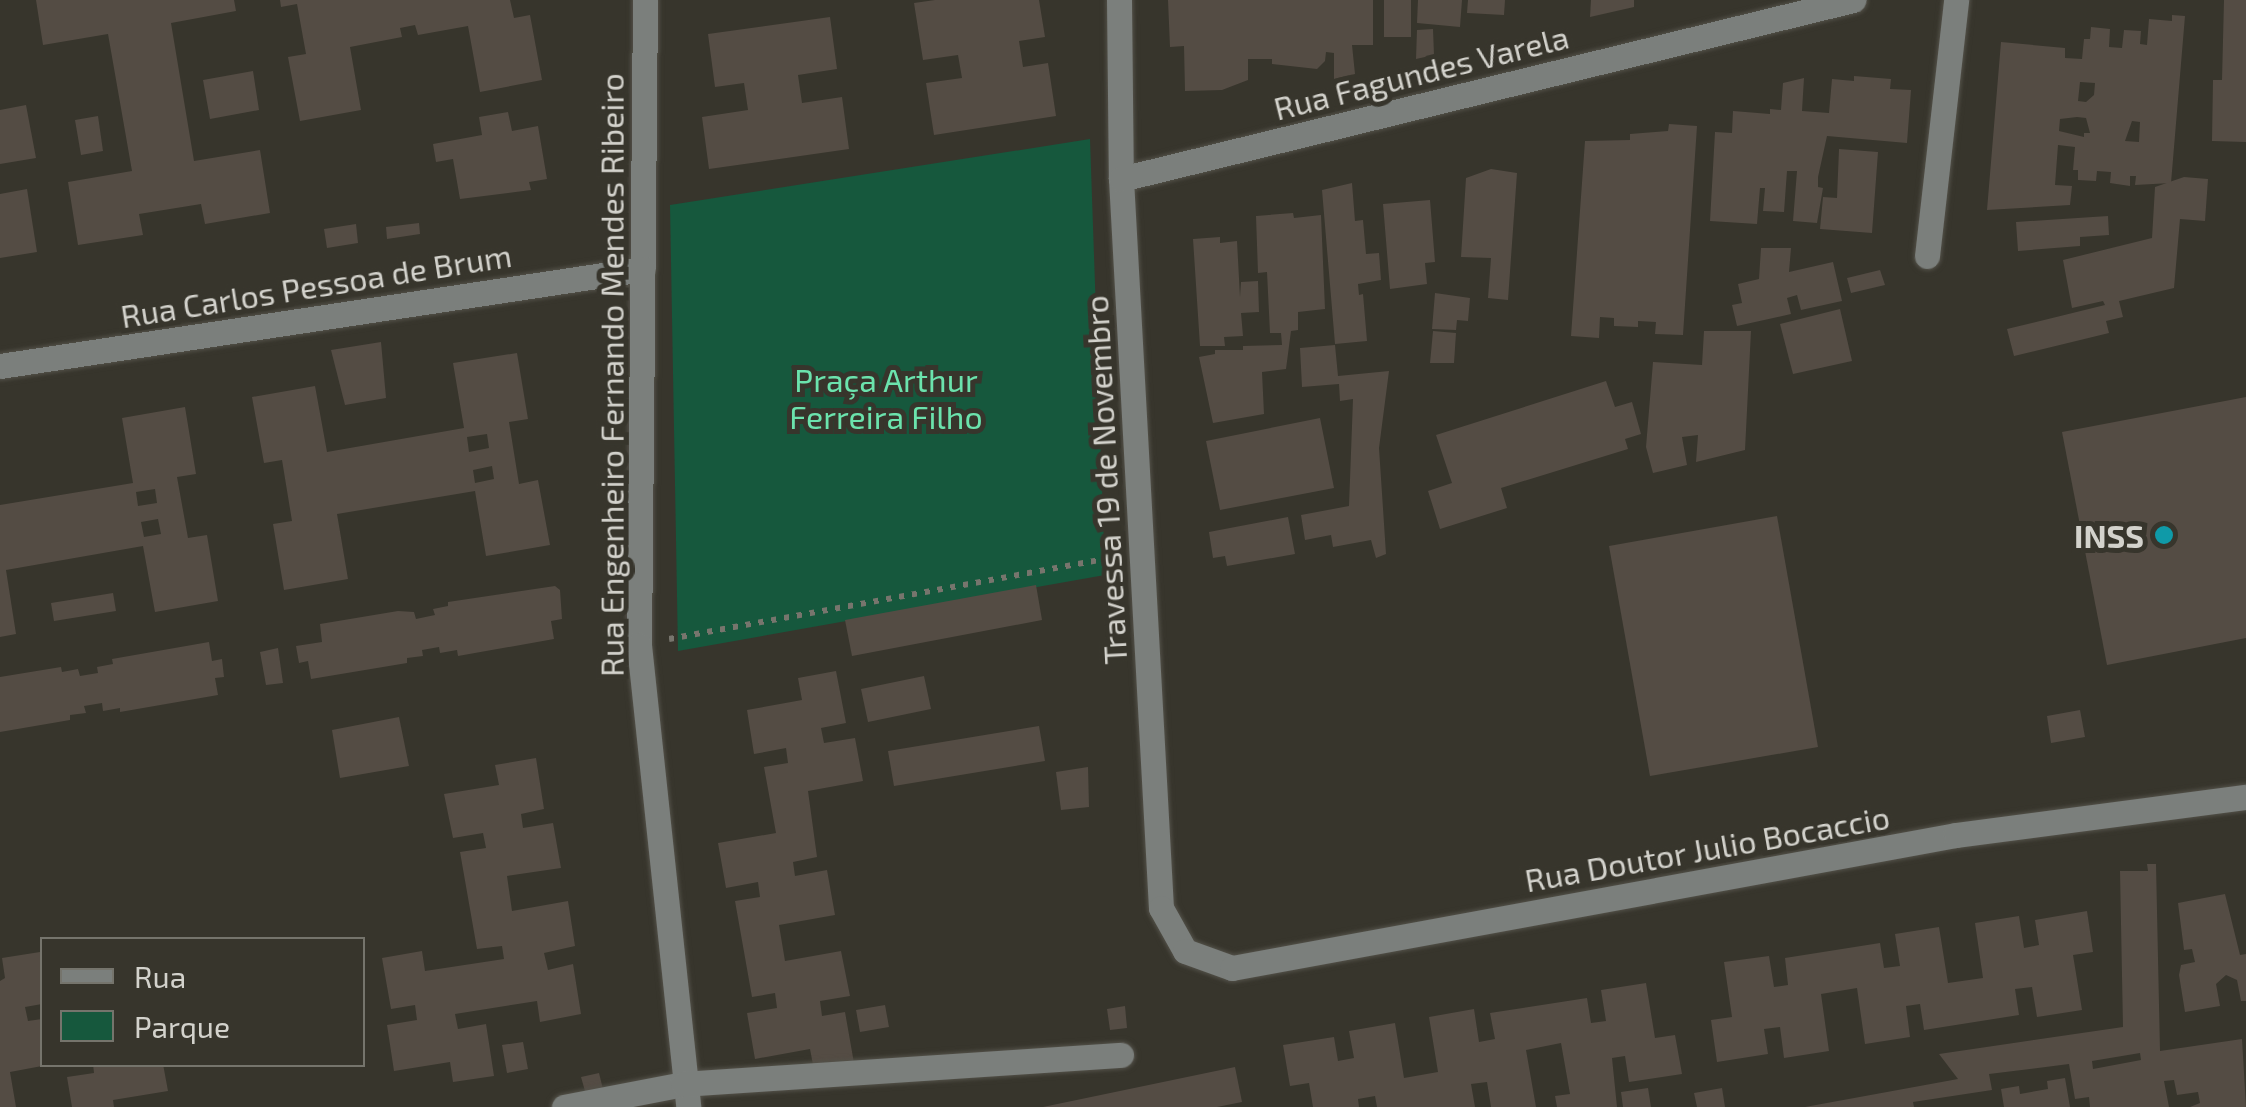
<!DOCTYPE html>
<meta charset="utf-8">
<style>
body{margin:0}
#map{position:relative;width:2246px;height:1107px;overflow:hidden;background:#37352c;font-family:"Exo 2",sans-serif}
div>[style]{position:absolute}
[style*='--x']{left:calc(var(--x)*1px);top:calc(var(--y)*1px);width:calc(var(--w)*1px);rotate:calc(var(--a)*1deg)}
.green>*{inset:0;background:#16583d}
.building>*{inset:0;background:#544c44}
.path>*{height:6px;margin-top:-3px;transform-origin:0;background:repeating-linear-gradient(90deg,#77756d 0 5px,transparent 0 13px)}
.roads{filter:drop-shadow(0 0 2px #535149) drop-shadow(0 0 2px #535149)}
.minor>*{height:25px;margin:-12.5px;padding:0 12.5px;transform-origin:12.5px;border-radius:12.5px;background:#7b7f7c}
.dots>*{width:28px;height:28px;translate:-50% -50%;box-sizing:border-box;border:5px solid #37352c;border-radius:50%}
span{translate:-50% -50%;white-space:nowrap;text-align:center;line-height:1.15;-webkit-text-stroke:10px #37352c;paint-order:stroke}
.street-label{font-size:32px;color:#d3d2cc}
.park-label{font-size:32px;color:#6be3ad}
.poi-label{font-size:32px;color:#d3d2cc;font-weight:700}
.right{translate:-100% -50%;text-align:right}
.legend{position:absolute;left:40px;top:937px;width:325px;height:130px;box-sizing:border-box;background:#37352c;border:2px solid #75746c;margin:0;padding:12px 18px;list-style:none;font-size:30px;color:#d3d2cc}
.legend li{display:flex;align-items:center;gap:20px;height:50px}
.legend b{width:50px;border:2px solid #75746c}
</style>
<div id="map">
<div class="green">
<div style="clip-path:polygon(1090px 139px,1105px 575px,678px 651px,670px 205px)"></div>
</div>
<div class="building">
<div style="clip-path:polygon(36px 0,234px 0,236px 11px,171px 23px,194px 161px,260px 150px,270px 213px,205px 224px,201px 204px,139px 214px,143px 235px,78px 245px,68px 182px,132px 171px,108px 34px,43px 45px)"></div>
<div style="clip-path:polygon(280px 0,510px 0,514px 18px,530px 15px,542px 80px,480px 92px,468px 26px,418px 35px,415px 25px,400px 28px,402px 37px,350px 47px,361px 110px,300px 121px,288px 57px,306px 54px,297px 4px,281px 7px)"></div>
<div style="clip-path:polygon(935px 0,1039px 0,1045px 37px,1019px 41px,1023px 67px,1048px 63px,1056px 116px,934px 135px,926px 83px,962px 78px,958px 55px,923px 60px,914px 3px)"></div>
<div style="clip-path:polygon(1168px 0,1373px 0,1373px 45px,1352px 45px,1355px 74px,1334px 79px,1334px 53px,1326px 52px,1325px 61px,1317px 69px,1272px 64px,1272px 59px,1248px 59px,1248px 80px,1222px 90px,1185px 91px,1184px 46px,1170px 47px)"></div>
<div style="clip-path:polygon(1384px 0,1411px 0,1411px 37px,1384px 37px)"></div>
<div style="clip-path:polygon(1418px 0,1462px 0,1460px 27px,1417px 23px)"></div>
<div style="clip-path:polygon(1468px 0,1505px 0,1504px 15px,1467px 13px)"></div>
<div style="clip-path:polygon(1591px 0,1634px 0,1634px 7px,1590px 17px)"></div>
<div style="clip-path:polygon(2224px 0,2246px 0,2246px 142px,2212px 141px,2213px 80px,2222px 80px)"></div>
<div style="clip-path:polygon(evenodd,2172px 15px,2185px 16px,2171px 183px,2135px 185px,2136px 176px,2130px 176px,2130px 186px,2110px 183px,2111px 172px,2097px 171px,2096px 181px,2078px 180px,2078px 170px,2073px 170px,2075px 147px,2058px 145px,2055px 185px,2072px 186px,2070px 205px,1987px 210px,2001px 42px,2065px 48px,2065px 58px,2082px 59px,2084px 39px,2090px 39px,2091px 27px,2110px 29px,2109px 47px,2122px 48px,2124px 30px,2141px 31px,2140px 44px,2147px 45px,2149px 19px,2172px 21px,2172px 15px,2080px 82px,2095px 83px,2094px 95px,2086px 102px,2078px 101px,2080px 82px,2172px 15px,2077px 117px,2086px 118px,2090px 133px,2084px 133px,2084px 137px,2059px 131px,2060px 119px,2077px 117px,2172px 15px,2132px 121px,2140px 122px,2139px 142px,2125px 141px,2132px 121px)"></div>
<div style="clip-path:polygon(830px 17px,837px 69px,798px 75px,802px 103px,842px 97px,849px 149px,709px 169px,702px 117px,748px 110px,744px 83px,715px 87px,708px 34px)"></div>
<div style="clip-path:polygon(1433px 29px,1434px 55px,1416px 59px,1417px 30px)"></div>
<div style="clip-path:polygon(253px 71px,259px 110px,210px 119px,203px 80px)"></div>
<div style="clip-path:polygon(1854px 76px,1891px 79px,1890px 89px,1911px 90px,1907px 143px,1827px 136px,1818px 177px,1818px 187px,1823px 188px,1817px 223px,1793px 221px,1797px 171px,1787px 171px,1784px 212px,1763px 211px,1765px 188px,1760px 188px,1757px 224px,1710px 221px,1715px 132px,1732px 133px,1733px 111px,1770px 114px,1770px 109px,1781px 110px,1783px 83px,1804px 78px,1802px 111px,1829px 113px,1832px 79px,1854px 81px)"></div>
<div style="clip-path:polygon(26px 105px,36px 158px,0 164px,0 110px)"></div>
<div style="clip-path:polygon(508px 112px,512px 131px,538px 126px,547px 179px,529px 182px,531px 190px,460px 199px,453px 159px,436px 162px,433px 144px,482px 135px,479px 117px)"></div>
<div style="clip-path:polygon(98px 116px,103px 151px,81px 155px,75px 120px)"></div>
<div style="clip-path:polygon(1669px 124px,1697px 126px,1683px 335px,1655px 334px,1656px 322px,1638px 321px,1638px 327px,1614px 326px,1614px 318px,1600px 317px,1599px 338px,1571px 336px,1585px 141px,1630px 140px,1630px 134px,1668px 131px)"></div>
<div style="clip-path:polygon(1839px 149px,1878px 152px,1872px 233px,1820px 229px,1823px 197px,1837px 198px)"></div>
<div style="clip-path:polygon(1491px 169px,1517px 173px,1508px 300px,1488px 298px,1491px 258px,1461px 257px,1466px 178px)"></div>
<div style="clip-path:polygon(2184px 177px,2208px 179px,2205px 221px,2180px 219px,2174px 288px,2119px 301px,2123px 317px,2106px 321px,2109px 333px,2014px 356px,2007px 329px,2105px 305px,2103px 301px,2072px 308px,2063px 260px,2152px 238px,2155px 187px)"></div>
<div style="clip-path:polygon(1352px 183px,1355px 221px,1363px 220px,1366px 254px,1379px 253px,1381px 280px,1358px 284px,1359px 295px,1363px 294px,1367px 341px,1335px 344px,1322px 190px)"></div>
<div style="clip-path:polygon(27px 189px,37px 252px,0 258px,0 194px)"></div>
<div style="clip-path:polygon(1430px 200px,1435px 262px,1425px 263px,1427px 284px,1390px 289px,1383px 204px)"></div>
<div style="clip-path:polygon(1293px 213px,1294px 218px,1321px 215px,1325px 309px,1298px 312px,1298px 330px,1291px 331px,1286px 369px,1262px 372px,1264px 414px,1213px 423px,1199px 357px,1215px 354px,1215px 350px,1243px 350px,1243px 346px,1282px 345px,1281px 333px,1270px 333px,1267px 272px,1258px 273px,1256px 216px)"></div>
<div style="clip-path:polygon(2108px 216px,2109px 235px,2080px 237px,2080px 246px,2018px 251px,2016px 222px)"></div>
<div style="clip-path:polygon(419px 223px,420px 234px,387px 239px,386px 227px)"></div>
<div style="clip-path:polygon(356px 224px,358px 243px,327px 248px,324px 229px)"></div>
<div style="clip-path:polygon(1220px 237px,1220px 243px,1237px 241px,1240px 297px,1241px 282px,1258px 281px,1259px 312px,1241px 313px,1243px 336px,1224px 337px,1225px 346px,1200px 346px,1193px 239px)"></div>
<div style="clip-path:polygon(1761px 248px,1791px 248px,1789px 272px,1833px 262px,1842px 301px,1801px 310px,1797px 295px,1787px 298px,1791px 314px,1737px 326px,1732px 305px,1742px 303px,1738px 284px,1759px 279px)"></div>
<div style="clip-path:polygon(1880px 270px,1885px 285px,1851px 293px,1847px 278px)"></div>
<div style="clip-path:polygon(1435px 293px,1470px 298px,1468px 321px,1457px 320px,1456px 330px,1432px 329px)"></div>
<div style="clip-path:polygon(1840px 309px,1852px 361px,1793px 374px,1780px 324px)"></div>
<div style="clip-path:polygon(1433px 331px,1456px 333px,1454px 363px,1430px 363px)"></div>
<div style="clip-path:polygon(1704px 331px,1751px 331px,1745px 450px,1696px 462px,1698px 435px,1682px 437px,1687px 465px,1653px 473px,1646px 447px,1653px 362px,1702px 365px)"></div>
<div style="clip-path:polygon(381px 342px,386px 398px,345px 405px,331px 350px)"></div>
<div style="clip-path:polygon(1335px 345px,1338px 376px,1389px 371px,1379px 448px,1386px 554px,1376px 558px,1371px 540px,1333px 547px,1331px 535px,1305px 540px,1301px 515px,1349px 506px,1353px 399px,1340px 401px,1339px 384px,1302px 387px,1300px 348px)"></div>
<div style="clip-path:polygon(evenodd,517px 353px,528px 419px,509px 422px,519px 484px,538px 480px,550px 545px,486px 556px,475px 491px,337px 514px,348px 579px,284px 590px,273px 524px,292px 521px,282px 460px,264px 463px,252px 397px,315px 386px,327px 452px,464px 428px,453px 363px,517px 353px,487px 434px,489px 448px,469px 452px,467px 437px,487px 434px,517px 353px,492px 466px,494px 479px,475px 483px,473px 470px,492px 466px)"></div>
<div style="clip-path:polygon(1606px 381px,1615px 407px,1632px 402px,1641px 434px,1625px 439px,1628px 449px,1501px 488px,1507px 508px,1440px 529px,1428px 491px,1452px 483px,1436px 435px)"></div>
<div style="clip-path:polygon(2246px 397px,2246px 638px,2107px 665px,2062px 432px)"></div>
<div style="clip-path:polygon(evenodd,185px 407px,196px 474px,177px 477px,188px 538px,207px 535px,218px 601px,155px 612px,143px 546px,6px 570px,16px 634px,0 637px,0 505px,133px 483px,122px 418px,185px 407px,155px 489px,157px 503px,138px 506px,136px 492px,155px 489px,185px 407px,158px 519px,161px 534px,144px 537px,141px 522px,158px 519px)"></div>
<div style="clip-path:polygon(1320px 418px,1334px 488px,1220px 510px,1206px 441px)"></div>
<div style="clip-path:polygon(1777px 516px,1818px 747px,1650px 776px,1609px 546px)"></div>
<div style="clip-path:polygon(1288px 517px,1295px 554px,1227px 566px,1225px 556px,1213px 558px,1209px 532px)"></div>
<div style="clip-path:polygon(1036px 585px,1042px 620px,852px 656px,845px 620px)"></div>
<div style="clip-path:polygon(555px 586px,560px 590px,562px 619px,551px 621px,554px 639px,458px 656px,457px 650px,440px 653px,439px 647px,422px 650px,423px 656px,407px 658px,407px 663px,311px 679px,308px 661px,299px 663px,296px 646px,322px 642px,320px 624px,398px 611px,414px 612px,416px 619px,435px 615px,433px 609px,448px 606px,448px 602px)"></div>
<div style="clip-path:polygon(113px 593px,116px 611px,54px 621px,51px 603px)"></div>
<div style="clip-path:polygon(209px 642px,212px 661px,222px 659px,224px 677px,215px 678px,218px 695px,120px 712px,120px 708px,103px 711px,102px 703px,84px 706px,86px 713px,70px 715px,70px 720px,0 732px,0 677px,61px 667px,62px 672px,78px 669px,80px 676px,98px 673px,97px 667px,113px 664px,112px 659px)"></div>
<div style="clip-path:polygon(278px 648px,283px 683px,266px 685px,260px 652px)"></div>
<div style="clip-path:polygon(836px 671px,846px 723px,821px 728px,824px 743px,855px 738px,863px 781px,808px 791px,817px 857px,793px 862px,795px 876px,827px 870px,835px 915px,779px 925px,785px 961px,841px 951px,850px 996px,820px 1001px,822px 1016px,845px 1012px,854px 1063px,814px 1070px,810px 1049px,755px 1059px,747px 1013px,777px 1008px,775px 993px,752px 997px,735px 901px,760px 897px,758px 882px,726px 888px,718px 843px,776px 833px,764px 767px,788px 763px,786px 748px,754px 754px,747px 710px,802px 700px,798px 678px)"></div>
<div style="clip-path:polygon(924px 676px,931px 709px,868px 722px,861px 689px)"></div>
<div style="clip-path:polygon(2080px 710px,2085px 737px,2051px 743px,2047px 716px)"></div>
<div style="clip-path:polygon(399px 717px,409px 766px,340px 778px,332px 730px)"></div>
<div style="clip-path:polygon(1039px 726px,1045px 761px,894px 786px,888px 751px)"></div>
<div style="clip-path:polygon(536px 758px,544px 809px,521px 814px,523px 828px,553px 823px,561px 868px,507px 876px,512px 911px,568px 901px,575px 946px,544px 953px,548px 970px,573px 964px,581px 1014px,540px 1022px,537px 1001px,455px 1014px,458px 1029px,486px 1024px,494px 1076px,453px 1082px,450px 1062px,394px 1071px,387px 1025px,417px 1020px,415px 1005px,391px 1009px,382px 958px,422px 951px,425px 971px,504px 959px,502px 946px,477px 949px,460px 852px,486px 848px,483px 833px,453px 838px,444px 794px,499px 785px,495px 765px)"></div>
<div style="clip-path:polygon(1088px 767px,1089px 807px,1061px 810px,1056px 772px)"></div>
<div style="clip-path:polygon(evenodd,2147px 864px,2156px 864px,2160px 1051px,2242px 1039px,2246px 1107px,2190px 1107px,2200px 1103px,2198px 1092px,2177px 1095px,2174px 1080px,2164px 1081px,2169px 1107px,2090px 1107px,2089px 1097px,2075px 1099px,2069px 1064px,1989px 1074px,1992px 1090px,1913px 1102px,1914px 1107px,1805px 1107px,1958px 1079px,1939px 1054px,2123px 1027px,2120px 871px,2148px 871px,2147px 864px,2140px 1053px,2141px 1060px,2093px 1069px,2092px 1061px,2140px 1053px)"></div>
<div style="clip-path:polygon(2225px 894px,2240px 955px,2246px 954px,2246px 1001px,2241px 1001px,2237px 980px,2226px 975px,2216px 984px,2220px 1006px,2185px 1012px,2179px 975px,2181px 965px,2195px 962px,2192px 949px,2184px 950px,2178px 903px)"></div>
<div style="clip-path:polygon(2087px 911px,2093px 952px,2073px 955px,2082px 1010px,2037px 1017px,2032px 987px,2015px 989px,2019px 1015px,1924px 1030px,1920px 1004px,1906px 1006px,1910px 1037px,1865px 1044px,1857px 988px,1821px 994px,1829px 1051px,1784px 1058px,1780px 1027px,1764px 1029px,1768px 1054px,1717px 1062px,1711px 1020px,1732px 1017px,1724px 962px,1769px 956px,1774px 987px,1788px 985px,1785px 958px,1880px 943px,1884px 968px,1900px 966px,1895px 934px,1939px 927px,1948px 983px,1983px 978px,1975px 923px,2019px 916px,2024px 948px,2039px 945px,2035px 920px)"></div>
<div style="clip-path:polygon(40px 952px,42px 1004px,25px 1007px,28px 1021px,42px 1019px,42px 1066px,10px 1072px,16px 1107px,0 1107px,0 981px,5px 978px,2px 958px)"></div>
<div style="clip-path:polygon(1646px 983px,1655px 1038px,1675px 1035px,1682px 1074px,1629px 1082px,1625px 1056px,1612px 1058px,1617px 1107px,1557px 1107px,1555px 1096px,1570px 1094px,1561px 1043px,1526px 1050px,1536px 1107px,1491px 1107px,1487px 1082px,1471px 1084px,1475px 1107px,1377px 1107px,1375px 1096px,1358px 1099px,1359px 1107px,1313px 1107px,1309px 1083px,1290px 1086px,1283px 1045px,1334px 1037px,1338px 1061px,1354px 1058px,1349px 1031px,1395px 1023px,1404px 1078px,1438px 1072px,1429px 1017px,1474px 1009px,1479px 1042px,1495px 1039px,1490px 1013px,1587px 998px,1591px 1023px,1606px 1021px,1601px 990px)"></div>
<div style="clip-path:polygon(885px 1005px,889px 1027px,860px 1032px,856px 1010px)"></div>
<div style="clip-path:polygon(1125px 1006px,1127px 1028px,1110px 1030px,1107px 1009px)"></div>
<div style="clip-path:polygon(523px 1042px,528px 1069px,507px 1073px,502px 1045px)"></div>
<div style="clip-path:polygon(93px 1064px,163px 1064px,168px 1091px,113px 1100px,114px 1107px,72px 1107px,67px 1077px,94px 1073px)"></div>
<div style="clip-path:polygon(1235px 1067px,1242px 1102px,1217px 1107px,1043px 1107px)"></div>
<div style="clip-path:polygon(599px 1073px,604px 1093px,587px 1098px,581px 1077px)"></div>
<div style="clip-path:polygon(2065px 1078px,2070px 1107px,2004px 1107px,2001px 1089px,2019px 1086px,2020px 1094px,2048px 1089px,2047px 1081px)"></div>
<div style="clip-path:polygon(1648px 1088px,1651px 1107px,1623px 1107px,1621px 1092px)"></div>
<div style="clip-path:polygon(1722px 1088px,1725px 1107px,1697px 1107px,1694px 1093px)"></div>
</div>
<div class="path">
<div style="--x:669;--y:639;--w:448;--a:-10.4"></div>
</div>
<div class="roads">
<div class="minor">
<div style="--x:645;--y:0;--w:645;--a:90.53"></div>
<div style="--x:639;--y:645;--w:465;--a:83.9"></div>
<div style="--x:1119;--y:0;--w:179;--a:89.4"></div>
<div style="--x:1121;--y:179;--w:730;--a:86.86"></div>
<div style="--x:1161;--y:908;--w:49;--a:60.8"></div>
<div style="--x:1185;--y:951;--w:50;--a:19.9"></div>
<div style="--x:1232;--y:968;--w:736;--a:-10.41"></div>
<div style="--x:1956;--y:835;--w:292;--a:-7.5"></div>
<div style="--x:1121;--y:179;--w:754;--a:-13.74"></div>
<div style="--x:1927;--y:256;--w:258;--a:-83.5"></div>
<div style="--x:0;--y:366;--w:650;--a:-8.58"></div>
<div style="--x:564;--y:1107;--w:121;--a:-10.9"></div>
<div style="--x:683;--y:1084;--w:439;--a:-3.8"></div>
</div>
</div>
<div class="dots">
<div style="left:2164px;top:535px;background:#0f9aa8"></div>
</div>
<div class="street-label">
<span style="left:1421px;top:72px;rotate:-14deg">Rua Fagundes Varela</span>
<span style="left:316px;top:285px;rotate:-9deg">Rua Carlos Pessoa de Brum</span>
<span style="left:611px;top:375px;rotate:-90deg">Rua Engenheiro Fernando Mendes Ribeiro</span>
<span style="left:1105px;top:480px;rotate:-93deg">Travessa 19 de Novembro</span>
<span style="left:1707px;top:848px;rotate:-10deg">Rua Doutor Julio Bocaccio</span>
</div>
<div class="park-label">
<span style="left:886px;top:398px">Praça Arthur<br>Ferreira Filho</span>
</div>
<div class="poi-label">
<span class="right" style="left:2144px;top:535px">INSS</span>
</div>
<ul class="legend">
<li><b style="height:12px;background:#7b7f7c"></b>Rua</li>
<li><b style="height:28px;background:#16583d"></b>Parque</li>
</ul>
</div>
